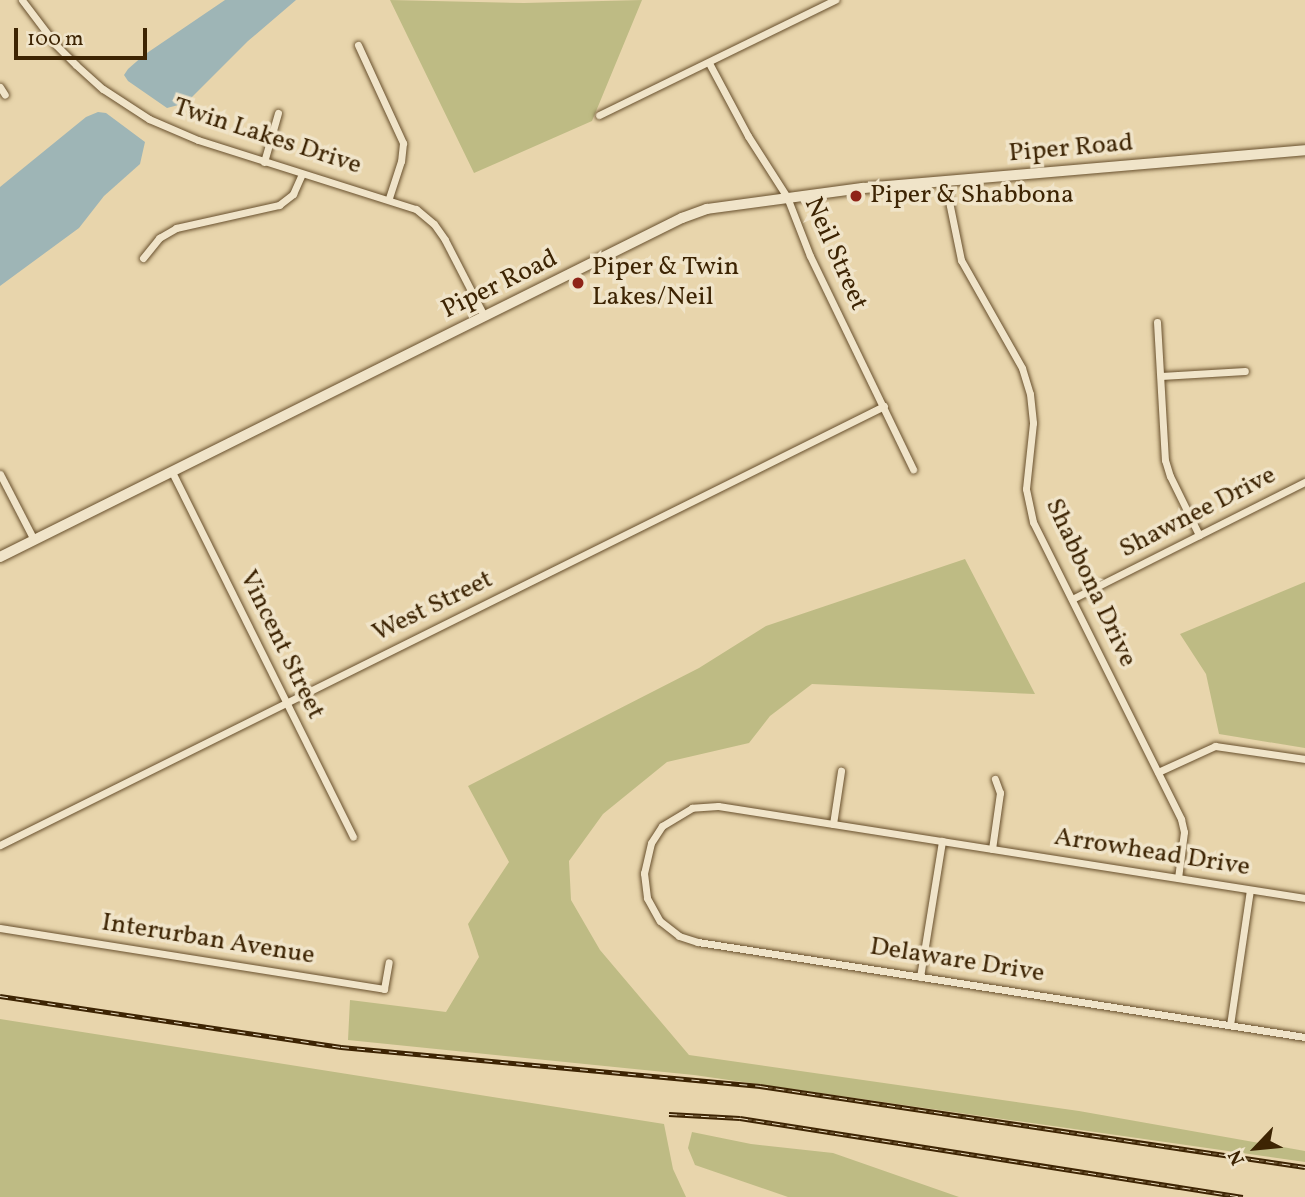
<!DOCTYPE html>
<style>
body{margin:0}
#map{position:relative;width:1305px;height:1197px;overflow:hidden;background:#e8d5ac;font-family:Vollkorn,serif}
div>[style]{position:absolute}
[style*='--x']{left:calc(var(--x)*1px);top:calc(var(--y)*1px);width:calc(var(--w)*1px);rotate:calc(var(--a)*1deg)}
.green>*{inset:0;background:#bebb84}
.water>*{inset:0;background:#9eb5b6}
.roads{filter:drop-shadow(0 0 2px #68502d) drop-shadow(0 0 2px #68502d)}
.street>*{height:7px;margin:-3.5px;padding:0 3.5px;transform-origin:3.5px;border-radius:3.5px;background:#f0e4c9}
.secondary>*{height:10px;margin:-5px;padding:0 5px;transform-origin:5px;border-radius:5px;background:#f0e4c9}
.rail>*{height:5px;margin-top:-2.5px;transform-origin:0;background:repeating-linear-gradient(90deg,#f0e4c9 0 8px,#3d2403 0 16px);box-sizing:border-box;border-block:2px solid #3d2403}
.dots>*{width:19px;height:19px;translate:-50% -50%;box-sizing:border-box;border:4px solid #f0e4c9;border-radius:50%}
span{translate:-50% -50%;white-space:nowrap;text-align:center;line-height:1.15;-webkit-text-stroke:7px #f0e4c9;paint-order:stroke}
.street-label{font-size:26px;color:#3d2403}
.poi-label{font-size:26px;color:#3d2403}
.left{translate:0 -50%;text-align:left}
.north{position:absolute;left:1221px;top:1113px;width:70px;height:70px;-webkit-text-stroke:5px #f0e4c9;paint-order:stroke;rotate:244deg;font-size:19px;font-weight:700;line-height:28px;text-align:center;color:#3d2403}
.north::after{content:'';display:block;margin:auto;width:24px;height:32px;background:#3d2403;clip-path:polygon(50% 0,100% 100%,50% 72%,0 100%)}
.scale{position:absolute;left:14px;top:28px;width:133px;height:32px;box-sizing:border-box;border:4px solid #3d2403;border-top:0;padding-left:9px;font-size:21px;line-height:24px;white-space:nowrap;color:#3d2403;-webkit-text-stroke:5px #f0e4c9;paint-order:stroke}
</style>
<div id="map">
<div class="green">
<div style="clip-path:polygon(390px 0,524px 3px,642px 0,592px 121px,474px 173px)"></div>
<div style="clip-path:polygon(965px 559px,1035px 694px,812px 684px,770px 716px,749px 743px,667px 762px,603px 814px,569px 861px,571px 900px,600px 950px,689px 1055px,1079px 1111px,1305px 1151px,1305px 1162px,694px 1075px,348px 1040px,350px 1000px,446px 1012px,479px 957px,468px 924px,509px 862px,468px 786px,699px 668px,766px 626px)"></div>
<div style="clip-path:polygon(1305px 582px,1305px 748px,1219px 734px,1206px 674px,1180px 634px)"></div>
<div style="clip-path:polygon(0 1019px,664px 1124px,673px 1169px,686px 1197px,0 1197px)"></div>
<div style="clip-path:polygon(692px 1132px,751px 1144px,833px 1153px,959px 1197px,788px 1197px,695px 1165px,688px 1148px)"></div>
</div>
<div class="water">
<div style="clip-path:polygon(225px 0,296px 0,248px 41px,186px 103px,167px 108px,128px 81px,124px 75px,128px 69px,144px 55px)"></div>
<div style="clip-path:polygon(98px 112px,106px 113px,145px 142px,140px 164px,104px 196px,79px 228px,0 286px,0 187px,86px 117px)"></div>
</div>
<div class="roads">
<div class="street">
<div style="--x:22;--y:0;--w:56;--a:52.9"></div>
<div style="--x:56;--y:45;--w:28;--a:45"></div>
<div style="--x:76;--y:65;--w:36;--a:42"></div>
<div style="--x:103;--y:89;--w:55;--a:33.1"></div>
<div style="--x:149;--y:119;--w:53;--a:23.2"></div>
<div style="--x:198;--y:140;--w:229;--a:17.6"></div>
<div style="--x:416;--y:209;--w:23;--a:40"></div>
<div style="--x:434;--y:224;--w:19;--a:55"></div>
<div style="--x:445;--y:240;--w:85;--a:62.8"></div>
<div style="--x:358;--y:45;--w:108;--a:65.3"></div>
<div style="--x:403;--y:143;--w:18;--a:96"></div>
<div style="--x:401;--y:161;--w:40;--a:108"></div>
<div style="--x:709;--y:63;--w:83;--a:61.9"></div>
<div style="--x:748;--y:136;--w:72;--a:57.4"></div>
<div style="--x:787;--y:197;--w:63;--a:68.7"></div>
<div style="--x:810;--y:256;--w:237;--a:64.2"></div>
<div style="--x:0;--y:87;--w:9;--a:58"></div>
<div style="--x:599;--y:115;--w:263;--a:-26"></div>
<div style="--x:264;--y:162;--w:51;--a:-74.1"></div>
<div style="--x:945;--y:182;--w:80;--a:78.4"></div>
<div style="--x:961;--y:260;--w:124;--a:60.5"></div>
<div style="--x:1022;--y:368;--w:27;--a:73"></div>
<div style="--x:1030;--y:394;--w:29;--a:84"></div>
<div style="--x:1033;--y:423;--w:66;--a:96.1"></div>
<div style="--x:1026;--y:489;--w:34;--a:78"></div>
<div style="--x:1033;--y:522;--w:332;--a:63.5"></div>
<div style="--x:1181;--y:819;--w:13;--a:77"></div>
<div style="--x:1184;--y:832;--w:46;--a:97.4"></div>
<div style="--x:143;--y:258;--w:26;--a:-51"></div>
<div style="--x:159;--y:238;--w:20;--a:-30"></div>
<div style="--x:176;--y:228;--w:106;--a:-12.6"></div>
<div style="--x:279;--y:205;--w:18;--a:-38"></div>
<div style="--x:293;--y:194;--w:22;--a:-66"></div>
<div style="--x:1157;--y:322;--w:138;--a:86.7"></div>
<div style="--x:1165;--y:460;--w:17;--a:73"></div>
<div style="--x:1170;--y:476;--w:66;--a:63.8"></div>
<div style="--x:1161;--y:376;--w:84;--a:-3.4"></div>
<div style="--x:172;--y:472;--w:407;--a:63.6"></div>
<div style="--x:0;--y:474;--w:74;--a:62.7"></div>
<div style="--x:1072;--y:599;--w:261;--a:-26.7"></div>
<div style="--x:1158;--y:772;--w:63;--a:-24.5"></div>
<div style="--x:1215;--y:746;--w:91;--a:8.2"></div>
<div style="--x:833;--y:824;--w:54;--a:-81.4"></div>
<div style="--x:0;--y:845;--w:987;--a:-26.41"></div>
<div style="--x:992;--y:849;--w:57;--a:-81.9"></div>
<div style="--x:1000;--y:793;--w:15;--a:-110"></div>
<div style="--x:1305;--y:898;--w:594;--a:-171.09"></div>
<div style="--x:718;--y:806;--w:26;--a:176"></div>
<div style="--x:692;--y:808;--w:35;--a:149"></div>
<div style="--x:662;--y:826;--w:20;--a:123"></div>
<div style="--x:651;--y:843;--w:31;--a:103"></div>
<div style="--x:644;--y:873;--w:25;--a:83"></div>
<div style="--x:647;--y:898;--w:26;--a:61"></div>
<div style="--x:660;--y:921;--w:24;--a:38"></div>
<div style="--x:679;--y:936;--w:20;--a:18"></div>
<div style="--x:698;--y:942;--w:614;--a:8.9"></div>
<div style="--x:0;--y:928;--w:389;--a:9"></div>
<div style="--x:384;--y:989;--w:27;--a:-80"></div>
<div style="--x:920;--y:977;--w:138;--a:-80.8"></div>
<div style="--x:1230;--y:1025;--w:136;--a:-81.6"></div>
</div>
<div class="secondary">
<div style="--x:0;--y:557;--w:762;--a:-26.43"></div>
<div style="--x:682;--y:218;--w:27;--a:-20"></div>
<div style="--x:707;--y:209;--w:157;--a:-7.7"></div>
<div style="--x:863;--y:188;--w:444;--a:-4.9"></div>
</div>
</div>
<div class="rail">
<div style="--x:0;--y:996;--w:345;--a:8.5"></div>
<div style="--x:341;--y:1047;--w:421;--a:5.3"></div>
<div style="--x:760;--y:1086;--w:551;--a:8.45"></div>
<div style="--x:669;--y:1114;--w:71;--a:3.2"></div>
<div style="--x:740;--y:1118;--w:509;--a:8.93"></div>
</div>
<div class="dots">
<div style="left:856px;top:196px;background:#8f2418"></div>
<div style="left:578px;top:283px;background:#8f2418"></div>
</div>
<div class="street-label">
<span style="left:267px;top:137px;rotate:18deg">Twin Lakes Drive</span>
<span style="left:1071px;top:149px;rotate:-5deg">Piper Road</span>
<span style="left:835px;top:254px;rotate:66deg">Neil Street</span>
<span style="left:500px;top:285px;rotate:-26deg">Piper Road</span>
<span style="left:1198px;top:513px;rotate:-27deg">Shawnee Drive</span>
<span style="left:1090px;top:583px;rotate:65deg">Shabbona Drive</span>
<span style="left:433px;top:607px;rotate:-26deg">West Street</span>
<span style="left:281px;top:645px;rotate:64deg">Vincent Street</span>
<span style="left:1152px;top:853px;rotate:9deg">Arrowhead Drive</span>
<span style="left:208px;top:940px;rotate:9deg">Interurban Avenue</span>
<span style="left:957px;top:961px;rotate:9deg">Delaware Drive</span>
</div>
<div class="poi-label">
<span class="left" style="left:870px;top:196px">Piper &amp; Shabbona</span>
<span class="left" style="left:592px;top:283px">Piper &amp; Twin<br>Lakes/Neil</span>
</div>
<div class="north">N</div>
<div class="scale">100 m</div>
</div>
